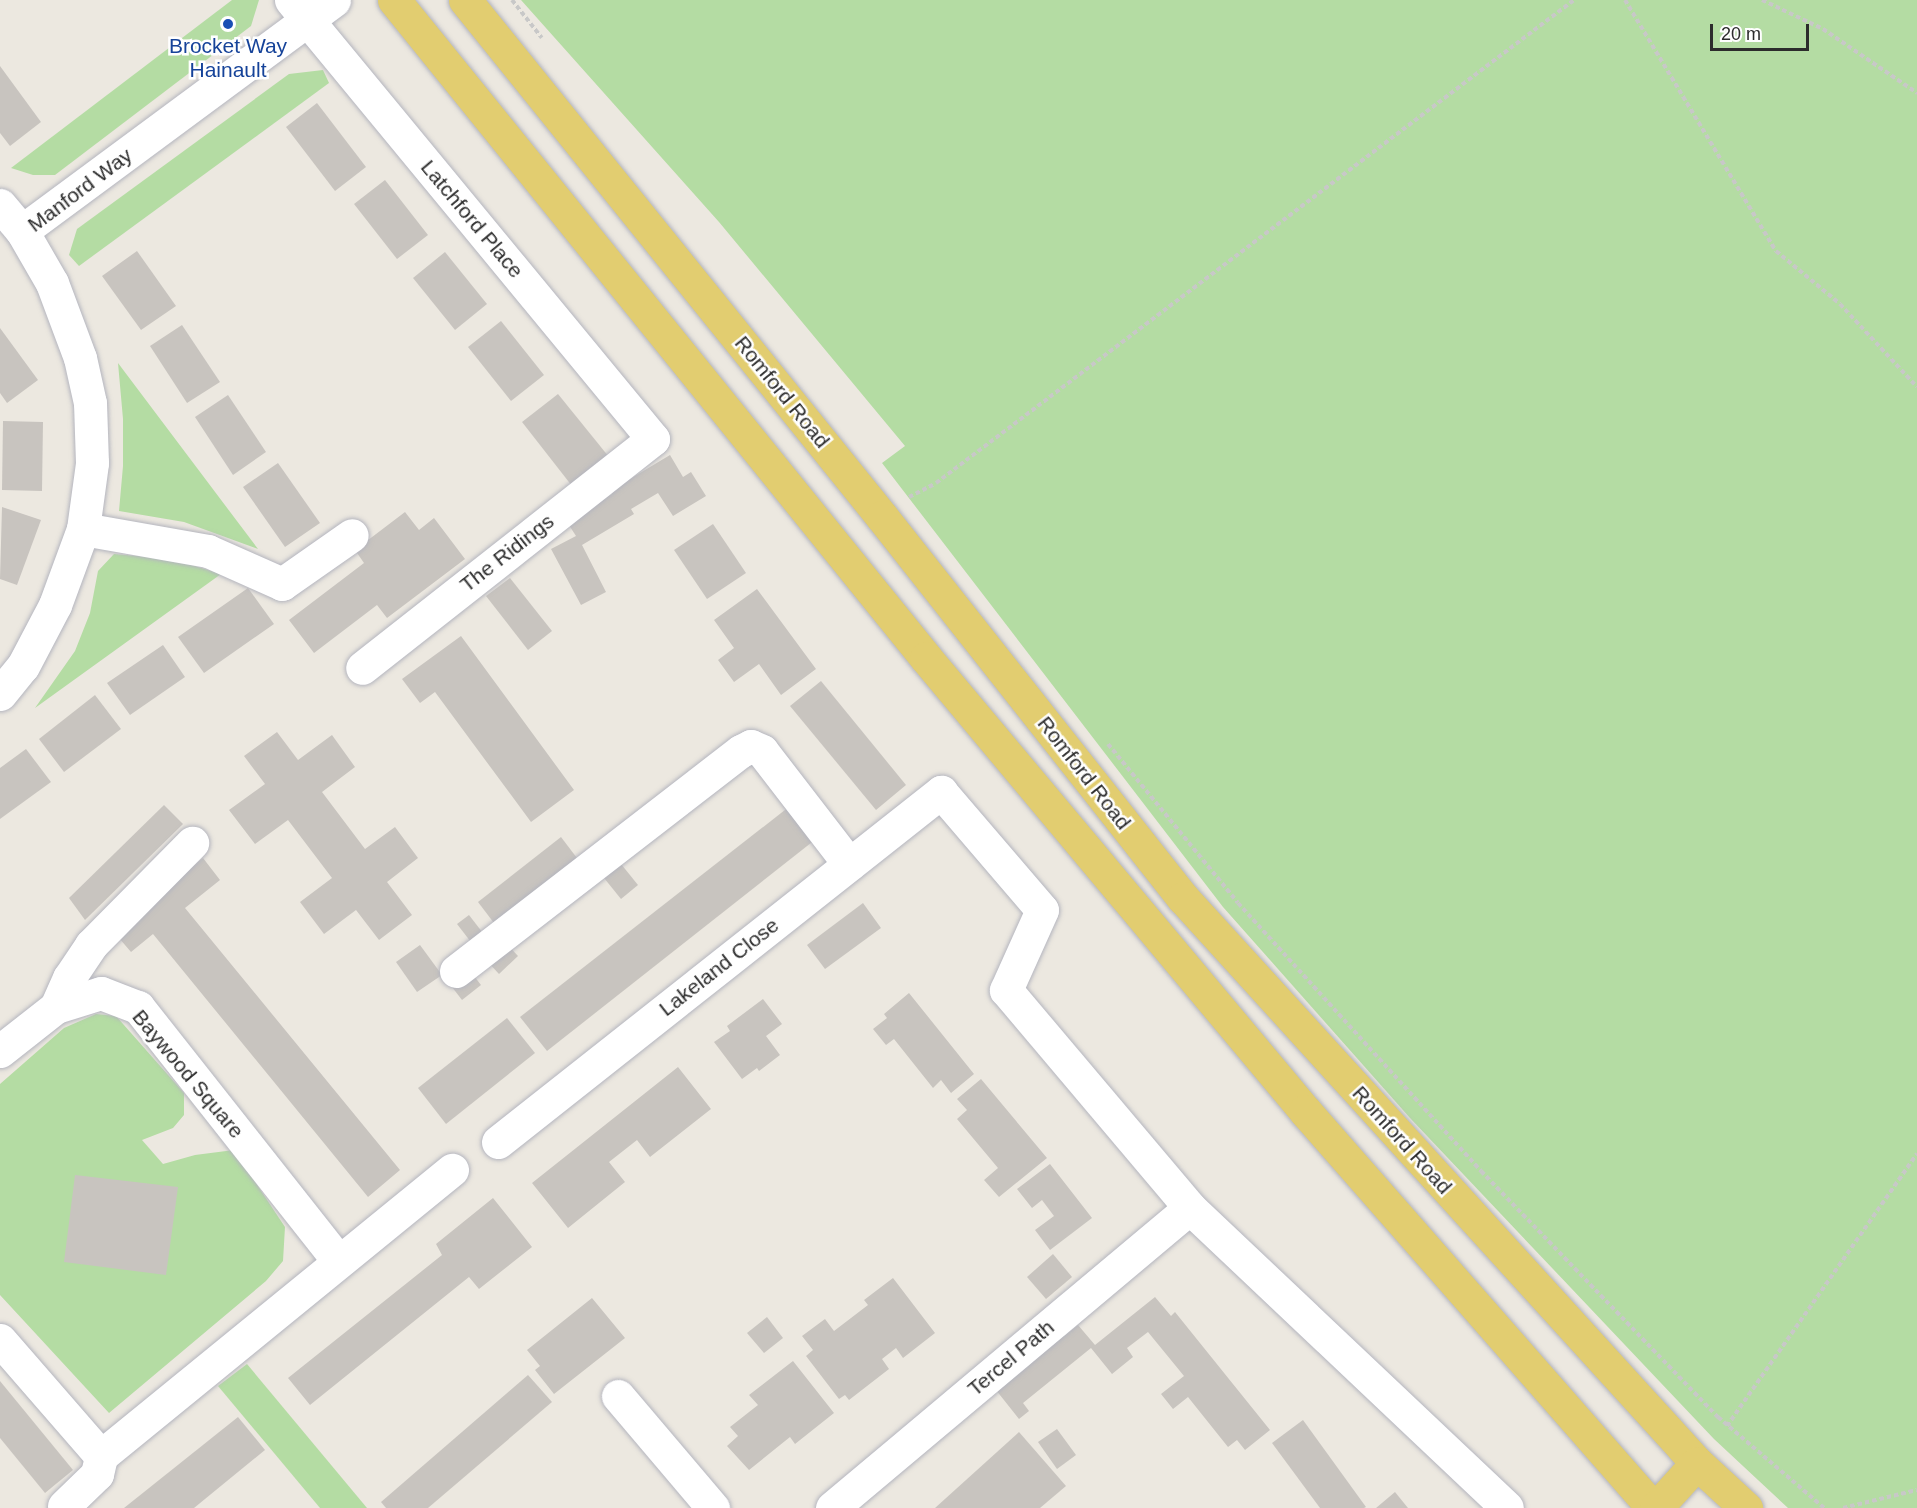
<!DOCTYPE html>
<style>
body{margin:0}
#map{position:relative;width:1917px;height:1508px;overflow:hidden;background:#ece8e0;font-family:Arial,sans-serif}
div>[style]{position:absolute}
[style*='--x']{left:calc(var(--x)*1px);top:calc(var(--y)*1px);width:calc(var(--w)*1px);rotate:calc(var(--a)*1deg)}
.green>*{inset:0;background:#b4dca3}
.building>*{inset:0;background:#c8c4bf}
.path>*{height:4px;margin-top:-2px;transform-origin:0;background:repeating-linear-gradient(90deg,#c8c8c8 0 4.5px,transparent 0 7.5px)}
.roads{filter:drop-shadow(0 0 2px #b4b5be) drop-shadow(0 0 2px #b4b5be)}
.minor>*{height:33px;margin:-16.5px;padding:0 16.5px;transform-origin:16.5px;border-radius:16.5px;background:#fff}
.major>*{height:33px;margin:-16.5px;padding:0 16.5px;transform-origin:16.5px;border-radius:16.5px;background:#e2cd70}
.dots>*{width:16px;height:16px;translate:-50% -50%;box-sizing:border-box;border:3px solid #fff;border-radius:50%}
span{translate:-50% -50%;white-space:nowrap;text-align:center;line-height:1.15;-webkit-text-stroke:5px #fff;paint-order:stroke}
.transit-label{font-size:21px;color:#164399}
.street-label{font-size:21px;color:#2c2c2c}
.scale{position:absolute;left:1710px;top:24px;width:99px;height:27px;box-sizing:border-box;border:3px solid #2c2c2c;border-top:0;padding-left:8px;font-size:18px;line-height:21px;white-space:nowrap;color:#2c2c2c;-webkit-text-stroke:4px #fff;paint-order:stroke}
</style>
<div id="map">
<div class="green">
<div style="clip-path:polygon(232px 0,259px 0,251px 26px,55px 175px,33px 175px,11px 168px)"></div>
<div style="clip-path:polygon(521px 0,1917px 0,1917px 1508px,1788px 1508px,1714px 1439px,1410px 1118px,1223px 907px,882px 463px,905px 446px,719px 222px)"></div>
<div style="clip-path:polygon(323px 70px,329px 83px,79px 266px,69px 255px,77px 229px,289px 74px)"></div>
<div style="clip-path:polygon(118px 363px,258px 549px,184px 522px,119px 511px,123px 466px,123px 419px)"></div>
<div style="clip-path:polygon(114px 554px,172px 559px,221px 574px,35px 708px,75px 651px,90px 613px,98px 571px)"></div>
<div style="clip-path:polygon(96px 1014px,116px 1016px,184px 1093px,184px 1115px,173px 1128px,142px 1140px,163px 1164px,195px 1155px,234px 1150px,285px 1227px,283px 1261px,266px 1281px,109px 1413px,0 1295px,0 1084px,64px 1028px)"></div>
<div style="clip-path:polygon(247px 1364px,367px 1508px,320px 1508px,218px 1386px)"></div>
</div>
<div class="building">
<div style="clip-path:polygon(0 66px,41px 122px,10px 146px,0 133px)"></div>
<div style="clip-path:polygon(317px 103px,366px 167px,335px 191px,286px 127px)"></div>
<div style="clip-path:polygon(385px 180px,428px 235px,397px 259px,354px 204px)"></div>
<div style="clip-path:polygon(137px 251px,176px 306px,141px 330px,102px 276px)"></div>
<div style="clip-path:polygon(445px 252px,487px 304px,455px 330px,413px 278px)"></div>
<div style="clip-path:polygon(501px 321px,544px 375px,511px 401px,468px 347px)"></div>
<div style="clip-path:polygon(182px 325px,220px 382px,187px 403px,150px 346px)"></div>
<div style="clip-path:polygon(0 328px,38px 380px,7px 403px,0 393px)"></div>
<div style="clip-path:polygon(558px 394px,609px 457px,572px 486px,522px 422px)"></div>
<div style="clip-path:polygon(228px 395px,266px 452px,233px 475px,195px 417px)"></div>
<div style="clip-path:polygon(3px 421px,43px 422px,42px 491px,2px 490px)"></div>
<div style="clip-path:polygon(670px 455px,683px 477px,691px 472px,706px 496px,673px 516px,658px 493px,631px 509px,634px 514px,582px 545px,606px 592px,581px 605px,551px 549px,576px 536px,567px 522px,612px 494px,610px 491px)"></div>
<div style="clip-path:polygon(278px 463px,320px 523px,285px 547px,243px 487px)"></div>
<div style="clip-path:polygon(2px 507px,41px 520px,17px 585px,0 579px)"></div>
<div style="clip-path:polygon(405px 512px,419px 530px,434px 518px,465px 559px,387px 618px,377px 605px,314px 653px,289px 620px,364px 563px,355px 550px)"></div>
<div style="clip-path:polygon(713px 524px,746px 573px,707px 599px,674px 550px)"></div>
<div style="clip-path:polygon(510px 578px,552px 631px,528px 650px,486px 596px)"></div>
<div style="clip-path:polygon(248px 588px,274px 624px,204px 673px,178px 637px)"></div>
<div style="clip-path:polygon(757px 589px,816px 669px,781px 695px,759px 664px,734px 682px,718px 660px,734px 648px,714px 620px)"></div>
<div style="clip-path:polygon(461px 636px,574px 790px,531px 822px,435px 692px,420px 703px,402px 679px)"></div>
<div style="clip-path:polygon(163px 645px,185px 677px,130px 715px,107px 683px)"></div>
<div style="clip-path:polygon(821px 681px,906px 785px,876px 810px,790px 706px)"></div>
<div style="clip-path:polygon(95px 695px,121px 729px,64px 772px,39px 739px)"></div>
<div style="clip-path:polygon(277px 732px,298px 760px,332px 735px,355px 767px,322px 792px,365px 849px,395px 827px,418px 858px,387px 882px,412px 915px,379px 940px,356px 910px,324px 934px,300px 902px,332px 878px,288px 820px,255px 844px,229px 810px,265px 784px,244px 756px)"></div>
<div style="clip-path:polygon(26px 749px,51px 782px,0 819px,0 768px)"></div>
<div style="clip-path:polygon(164px 805px,183px 824px,85px 920px,69px 898px)"></div>
<div style="clip-path:polygon(790px 806px,816px 839px,547px 1051px,520px 1017px)"></div>
<div style="clip-path:polygon(561px 837px,580px 862px,497px 927px,478px 902px)"></div>
<div style="clip-path:polygon(203px 858px,220px 880px,185px 908px,400px 1170px,368px 1197px,153px 934px,131px 952px,113px 931px)"></div>
<div style="clip-path:polygon(617px 859px,638px 885px,621px 899px,600px 873px)"></div>
<div style="clip-path:polygon(863px 903px,881px 928px,825px 969px,807px 945px)"></div>
<div style="clip-path:polygon(469px 915px,486px 937px,474px 946px,457px 924px)"></div>
<div style="clip-path:polygon(505px 942px,518px 956px,499px 974px,486px 960px)"></div>
<div style="clip-path:polygon(420px 945px,442px 975px,417px 992px,396px 962px)"></div>
<div style="clip-path:polygon(471px 972px,481px 985px,462px 1000px,452px 987px)"></div>
<div style="clip-path:polygon(909px 993px,974px 1074px,951px 1093px,941px 1080px,933px 1088px,894px 1039px,886px 1045px,873px 1029px,887px 1018px,884px 1014px)"></div>
<div style="clip-path:polygon(763px 999px,782px 1024px,766px 1036px,780px 1055px,759px 1071px,757px 1068px,742px 1079px,714px 1042px,730px 1031px,727px 1026px)"></div>
<div style="clip-path:polygon(507px 1018px,535px 1053px,446px 1124px,418px 1088px)"></div>
<div style="clip-path:polygon(678px 1067px,711px 1109px,650px 1157px,637px 1140px,609px 1162px,625px 1182px,568px 1228px,532px 1183px)"></div>
<div style="clip-path:polygon(981px 1079px,1047px 1158px,999px 1197px,984px 1180px,998px 1168px,957px 1119px,967px 1110px,957px 1099px)"></div>
<div style="clip-path:polygon(1050px 1164px,1092px 1218px,1050px 1250px,1035px 1230px,1054px 1216px,1042px 1200px,1032px 1208px,1017px 1189px)"></div>
<div style="clip-path:polygon(75px 1175px,178px 1187px,166px 1275px,64px 1262px)"></div>
<div style="clip-path:polygon(493px 1198px,532px 1247px,479px 1289px,469px 1277px,310px 1405px,288px 1378px,442px 1255px,436px 1244px)"></div>
<div style="clip-path:polygon(1053px 1254px,1072px 1277px,1046px 1299px,1027px 1277px)"></div>
<div style="clip-path:polygon(893px 1278px,935px 1333px,903px 1358px,896px 1348px,882px 1359px,889px 1369px,849px 1400px,845px 1395px,839px 1399px,806px 1356px,813px 1350px,802px 1336px,825px 1319px,834px 1331px,868px 1305px,864px 1300px)"></div>
<div style="clip-path:polygon(1155px 1297px,1171px 1316px,1175px 1312px,1270px 1430px,1245px 1450px,1237px 1440px,1228px 1447px,1188px 1397px,1173px 1409px,1161px 1394px,1184px 1376px,1148px 1332px,1127px 1348px,1133px 1357px,1112px 1374px,1091px 1348px,1023px 1403px,1029px 1411px,1019px 1419px,996px 1390px,1078px 1325px,1095px 1345px)"></div>
<div style="clip-path:polygon(592px 1298px,625px 1338px,554px 1394px,535px 1370px,540px 1366px,527px 1350px)"></div>
<div style="clip-path:polygon(767px 1317px,783px 1338px,764px 1353px,747px 1333px)"></div>
<div style="clip-path:polygon(793px 1361px,834px 1413px,795px 1444px,790px 1437px,749px 1470px,727px 1446px,738px 1436px,730px 1427px,758px 1405px,749px 1395px)"></div>
<div style="clip-path:polygon(528px 1375px,552px 1402px,428px 1508px,386px 1508px,381px 1502px)"></div>
<div style="clip-path:polygon(0 1381px,73px 1470px,45px 1493px,0 1438px)"></div>
<div style="clip-path:polygon(238px 1417px,265px 1450px,194px 1508px,124px 1508px)"></div>
<div style="clip-path:polygon(1303px 1420px,1366px 1507px,1364px 1508px,1320px 1508px,1272px 1443px)"></div>
<div style="clip-path:polygon(1057px 1429px,1076px 1455px,1057px 1469px,1038px 1442px)"></div>
<div style="clip-path:polygon(1019px 1432px,1066px 1486px,1040px 1508px,935px 1508px)"></div>
<div style="clip-path:polygon(1395px 1492px,1408px 1508px,1376px 1508px)"></div>
</div>
<div class="path">
<div style="--x:512;--y:0;--w:48;--a:51.7"></div>
<div style="--x:1625;--y:0;--w:293;--a:59"></div>
<div style="--x:1776;--y:251;--w:83;--a:39.6"></div>
<div style="--x:1840;--y:304;--w:113;--a:47.1"></div>
<div style="--x:1762;--y:0;--w:68;--a:25.4"></div>
<div style="--x:1823;--y:29;--w:114;--a:34.2"></div>
<div style="--x:909;--y:497;--w:30;--a:-27"></div>
<div style="--x:936;--y:483;--w:800;--a:-37.13"></div>
<div style="--x:1108;--y:744;--w:205;--a:50.7"></div>
<div style="--x:1238;--y:903;--w:362;--a:47.8"></div>
<div style="--x:1481;--y:1171;--w:342;--a:46.1"></div>
<div style="--x:1718;--y:1417;--w:140;--a:40.6"></div>
<div style="--x:1727;--y:1426;--w:332;--a:-55.1"></div>
<div style="--x:1843;--y:1508;--w:76;--a:-13.7"></div>
</div>
<div class="roads">
<div class="minor">
<div style="--x:291;--y:0;--w:569;--a:50.49"></div>
<div style="--x:653;--y:439;--w:370;--a:141.8"></div>
<div style="--x:0;--y:205;--w:34;--a:50"></div>
<div style="--x:83;--y:529;--w:127;--a:10"></div>
<div style="--x:208;--y:551;--w:81;--a:24"></div>
<div style="--x:282;--y:584;--w:85;--a:-35"></div>
<div style="--x:0;--y:694;--w:36;--a:-51"></div>
<div style="--x:23;--y:666;--w:69;--a:-62.3"></div>
<div style="--x:55;--y:605;--w:81;--a:-69.8"></div>
<div style="--x:83;--y:529;--w:67;--a:-82.2"></div>
<div style="--x:92;--y:463;--w:60;--a:-91.9"></div>
<div style="--x:90;--y:403;--w:46;--a:-102.5"></div>
<div style="--x:80;--y:358;--w:80;--a:-110.5"></div>
<div style="--x:52;--y:283;--w:60;--a:-120"></div>
<div style="--x:22;--y:231;--w:388;--a:-36.5"></div>
<div style="--x:456;--y:971;--w:360;--a:-37.7"></div>
<div style="--x:741;--y:751;--w:11;--a:-27"></div>
<div style="--x:751;--y:746;--w:12;--a:24"></div>
<div style="--x:762;--y:751;--w:143;--a:52.4"></div>
<div style="--x:56;--y:1007;--w:32;--a:-66"></div>
<div style="--x:69;--y:978;--w:40;--a:-56"></div>
<div style="--x:91;--y:945;--w:144;--a:-45.3"></div>
<div style="--x:0;--y:1051;--w:71;--a:-38.2"></div>
<div style="--x:56;--y:1007;--w:47;--a:-17.3"></div>
<div style="--x:101;--y:993;--w:40;--a:21"></div>
<div style="--x:138;--y:1007;--w:323;--a:51.7"></div>
<div style="--x:498;--y:1142;--w:565;--a:-38.31"></div>
<div style="--x:941;--y:792;--w:155;--a:49.4"></div>
<div style="--x:1042;--y:910;--w:88;--a:114.2"></div>
<div style="--x:1006;--y:990;--w:285;--a:49.8"></div>
<div style="--x:1190;--y:1208;--w:436;--a:43.4"></div>
<div style="--x:0;--y:1340;--w:154;--a:49"></div>
<div style="--x:618;--y:1396;--w:147;--a:49.7"></div>
<div style="--x:101;--y:1456;--w:453;--a:-39.2"></div>
<div style="--x:64;--y:1506;--w:46;--a:-44.1"></div>
<div style="--x:97;--y:1474;--w:18;--a:-77"></div>
<div style="--x:832;--y:1508;--w:467;--a:-40"></div>
</div>
<div class="major">
<div style="--x:394;--y:0;--w:846;--a:51.04"></div>
<div style="--x:926;--y:658;--w:591;--a:50.08"></div>
<div style="--x:1305;--y:1111;--w:528;--a:48.76"></div>
<div style="--x:465;--y:0;--w:664;--a:51.11"></div>
<div style="--x:882;--y:517;--w:486;--a:51.7"></div>
<div style="--x:1183;--y:898;--w:764;--a:47.71"></div>
<div style="--x:1697;--y:1463;--w:67;--a:42.6"></div>
<div style="--x:1656;--y:1508;--w:61;--a:-47.7"></div>
</div>
</div>
<div class="dots">
<div style="left:228px;top:24px;background:#1a4fb4"></div>
</div>
<div class="transit-label">
<span style="left:228px;top:58px">Brocket Way<br>Hainault</span>
</div>
<div class="street-label">
<span style="left:80px;top:190px;rotate:-37deg">Manford Way</span>
<span style="left:472px;top:219px;rotate:50deg">Latchford Place</span>
<span style="left:782px;top:392px;rotate:51deg">Romford Road</span>
<span style="left:507px;top:553px;rotate:-38deg">The Ridings</span>
<span style="left:1084px;top:773px;rotate:52deg">Romford Road</span>
<span style="left:719px;top:967px;rotate:-38deg">Lakeland Close</span>
<span style="left:188px;top:1074px;rotate:50deg">Baywood Square</span>
<span style="left:1402px;top:1140px;rotate:48deg">Romford Road</span>
<span style="left:1011px;top:1358px;rotate:-40deg">Tercel Path</span>
</div>
<div class="scale">20 m</div>
</div>
